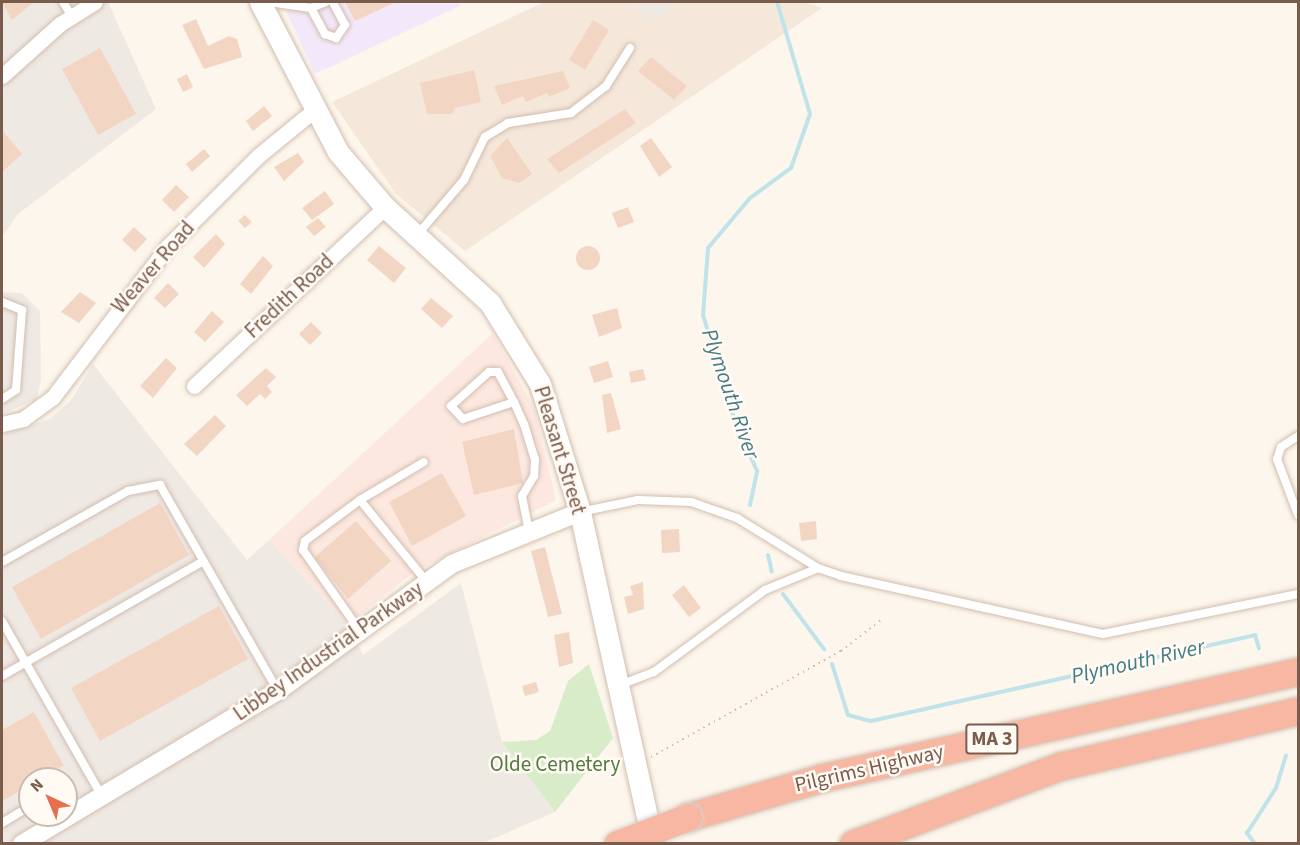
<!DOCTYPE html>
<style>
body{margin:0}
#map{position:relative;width:1300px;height:845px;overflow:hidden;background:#fdf6ec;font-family:"Source Sans 3",sans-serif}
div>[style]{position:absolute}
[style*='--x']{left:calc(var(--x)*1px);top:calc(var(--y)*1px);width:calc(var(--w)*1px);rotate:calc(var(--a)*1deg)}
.residential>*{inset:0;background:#f5e8da}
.commercial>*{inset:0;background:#fde8e0}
.industrial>*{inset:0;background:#efe9e4}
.education>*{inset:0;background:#f3e8fa}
.green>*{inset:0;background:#d8ecc9}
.stream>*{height:4px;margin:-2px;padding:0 2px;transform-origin:2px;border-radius:2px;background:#bfe3e8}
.building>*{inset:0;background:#f3d5c3}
.round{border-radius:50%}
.path>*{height:2px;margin-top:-1px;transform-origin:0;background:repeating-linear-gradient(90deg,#d9b8a5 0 1.5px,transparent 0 6px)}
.roads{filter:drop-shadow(0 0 2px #d1beb0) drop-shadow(0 0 2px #d1beb0)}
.service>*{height:8px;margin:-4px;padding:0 4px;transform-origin:4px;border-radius:4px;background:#fff}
.minor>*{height:15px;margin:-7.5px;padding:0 7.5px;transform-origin:7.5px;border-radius:7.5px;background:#fff}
.tertiary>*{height:18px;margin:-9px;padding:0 9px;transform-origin:9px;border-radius:9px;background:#fff}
.secondary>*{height:21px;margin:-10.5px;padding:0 10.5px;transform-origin:10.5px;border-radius:10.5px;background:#fff}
.motorway>*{height:27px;margin:-13.5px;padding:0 13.5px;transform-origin:13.5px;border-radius:13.5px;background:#f7b7a3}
.bridges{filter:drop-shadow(0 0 2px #dad1cd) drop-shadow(0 0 2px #dad1cd)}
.motorway-bridge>*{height:27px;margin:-13.5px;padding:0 13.5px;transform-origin:13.5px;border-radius:13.5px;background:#f7b7a3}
span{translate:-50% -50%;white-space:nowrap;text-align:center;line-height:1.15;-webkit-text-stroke:5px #fffaf3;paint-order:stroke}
.shield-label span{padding:2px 4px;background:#fffaf3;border:2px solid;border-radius:4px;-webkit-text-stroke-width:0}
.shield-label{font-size:20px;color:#7a5c4d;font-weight:700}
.street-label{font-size:21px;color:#7a5c4d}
.park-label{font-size:21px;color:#537a41}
.water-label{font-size:22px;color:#437c86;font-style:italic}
.frame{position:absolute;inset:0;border:3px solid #7a5c4d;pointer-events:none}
.north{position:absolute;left:18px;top:767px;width:60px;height:60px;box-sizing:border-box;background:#fffaf3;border:2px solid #cabbb1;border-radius:50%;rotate:316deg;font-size:16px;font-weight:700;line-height:24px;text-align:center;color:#7a5c4d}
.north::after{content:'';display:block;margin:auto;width:21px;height:27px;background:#e76f51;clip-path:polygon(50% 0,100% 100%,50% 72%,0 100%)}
</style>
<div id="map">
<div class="residential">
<div style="clip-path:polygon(544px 2px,632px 2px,652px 22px,679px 2px,805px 2px,822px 8px,465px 251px,396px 194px,332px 102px)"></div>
</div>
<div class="commercial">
<div style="clip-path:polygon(493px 333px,534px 408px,556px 500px,414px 572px,348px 625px,269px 540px)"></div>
</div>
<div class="industrial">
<div style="clip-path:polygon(2px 2px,108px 2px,156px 109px,18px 214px,2px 237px)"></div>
<div style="clip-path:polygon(632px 2px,679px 2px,652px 22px)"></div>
<div style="clip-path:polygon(2px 292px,22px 293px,40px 311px,41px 380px,37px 399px,2px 414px)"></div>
<div style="clip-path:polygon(evenodd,93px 364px,247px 560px,269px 540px,348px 625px,363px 655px,461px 583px,502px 742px,555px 812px,483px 843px,2px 844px,2px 434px,50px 419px,72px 399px,93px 364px,30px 779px,66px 779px,66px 815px,30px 815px,30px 779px)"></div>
</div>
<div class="education">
<div style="clip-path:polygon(282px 2px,458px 2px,460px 6px,315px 74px)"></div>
</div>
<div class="green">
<div style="clip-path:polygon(589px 664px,613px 738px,555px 812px,502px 742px,536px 740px,550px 731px,568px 681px)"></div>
</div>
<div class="stream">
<div style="--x:750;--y:505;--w:35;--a:-78"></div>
<div style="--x:757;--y:471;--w:55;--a:-113.7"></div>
<div style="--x:735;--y:421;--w:111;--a:-106.8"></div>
<div style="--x:703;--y:315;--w:67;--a:-85.7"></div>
<div style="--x:708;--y:248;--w:65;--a:-50"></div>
<div style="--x:750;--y:198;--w:51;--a:-36.2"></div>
<div style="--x:791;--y:168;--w:57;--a:-70.6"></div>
<div style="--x:810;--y:114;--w:117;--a:-106.4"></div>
<div style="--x:768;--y:555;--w:17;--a:77"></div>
<div style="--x:783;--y:594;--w:69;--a:53.3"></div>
<div style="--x:832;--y:664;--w:53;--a:72.6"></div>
<div style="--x:848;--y:715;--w:24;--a:15"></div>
<div style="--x:871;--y:721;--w:394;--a:-12.6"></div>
<div style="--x:1255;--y:635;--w:14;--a:73"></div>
<div style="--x:1255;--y:844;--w:14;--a:-126"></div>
<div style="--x:1247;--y:833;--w:54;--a:-57.2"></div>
<div style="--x:1276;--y:788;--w:34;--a:-73"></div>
</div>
<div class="building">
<div style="clip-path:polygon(2px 2px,34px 2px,12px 20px)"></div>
<div style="clip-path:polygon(345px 2px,396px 2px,355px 21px)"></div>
<div style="clip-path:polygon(196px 19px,208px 46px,229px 36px,237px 39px,242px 57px,204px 69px,182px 25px)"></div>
<div style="clip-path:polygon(593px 20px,609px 30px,585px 70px,569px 60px)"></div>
<div style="clip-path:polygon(100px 48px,136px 114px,98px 135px,62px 69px)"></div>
<div style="clip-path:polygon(651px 57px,687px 86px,674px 100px,638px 71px)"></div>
<div style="clip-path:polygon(474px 70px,481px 102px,455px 108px,452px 114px,427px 114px,420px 83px)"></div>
<div style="clip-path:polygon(563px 71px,570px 88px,549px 97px,547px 93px,526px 102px,523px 96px,502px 105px,494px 86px)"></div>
<div style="clip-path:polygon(187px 74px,193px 87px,183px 92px,177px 79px)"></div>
<div style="clip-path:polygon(264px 106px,272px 116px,253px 131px,246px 121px)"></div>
<div style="clip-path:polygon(625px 109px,636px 123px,559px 173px,547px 159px)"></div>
<div style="clip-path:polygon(2px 130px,22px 154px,2px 172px)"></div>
<div style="clip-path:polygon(507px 138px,532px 174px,519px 183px,502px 178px,490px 156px)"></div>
<div style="clip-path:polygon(651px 138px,672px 167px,659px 177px,640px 146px)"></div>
<div style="clip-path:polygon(204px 149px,210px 156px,192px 172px,186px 164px)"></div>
<div style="clip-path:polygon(298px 153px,304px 162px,284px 181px,274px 167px)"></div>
<div style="clip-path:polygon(176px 185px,189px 197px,174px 212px,162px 200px)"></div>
<div style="clip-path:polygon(325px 191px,334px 204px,312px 220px,302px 208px)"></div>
<div style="clip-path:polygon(628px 207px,634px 222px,618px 228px,612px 213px)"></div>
<div style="clip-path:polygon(245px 215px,252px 222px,245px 228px,238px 221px)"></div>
<div style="clip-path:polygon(318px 218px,326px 227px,314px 236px,306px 227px)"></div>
<div style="clip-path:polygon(134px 227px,147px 239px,135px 252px,122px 240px)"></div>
<div style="clip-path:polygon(216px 234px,225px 244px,204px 268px,193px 257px)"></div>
<div class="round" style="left:576px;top:246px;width:24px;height:24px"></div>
<div style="clip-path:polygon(379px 246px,406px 268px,394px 283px,367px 260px)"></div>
<div style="clip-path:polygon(263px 256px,273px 266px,251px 294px,240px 284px)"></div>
<div style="clip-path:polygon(168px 283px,179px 294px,165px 308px,154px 298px)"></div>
<div style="clip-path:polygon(80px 292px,96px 303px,79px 323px,61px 312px)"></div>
<div style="clip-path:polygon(431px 298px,453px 316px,442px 328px,421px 309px)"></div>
<div style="clip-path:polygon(617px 308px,622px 328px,599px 337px,592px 315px)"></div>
<div style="clip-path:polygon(212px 311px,224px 322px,205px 342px,194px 332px)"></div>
<div style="clip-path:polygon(311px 322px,322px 333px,310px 345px,299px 334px)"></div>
<div style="clip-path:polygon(166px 358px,177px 368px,153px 398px,140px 386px)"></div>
<div style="clip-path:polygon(608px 361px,613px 377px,594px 383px,589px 367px)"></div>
<div style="clip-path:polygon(266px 368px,276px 377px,267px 386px,272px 392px,265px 399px,260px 394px,247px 406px,236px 395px)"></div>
<div style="clip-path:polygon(643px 369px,646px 380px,631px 383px,629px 372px)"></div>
<div style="clip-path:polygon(611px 393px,621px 429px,607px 433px,602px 395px)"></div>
<div style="clip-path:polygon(215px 415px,226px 426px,197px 456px,184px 444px)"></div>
<div style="clip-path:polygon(514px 429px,523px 483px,474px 495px,462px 442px)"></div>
<div style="clip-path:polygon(442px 473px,466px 516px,412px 546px,389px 502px)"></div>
<div style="clip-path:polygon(160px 503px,189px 555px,41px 639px,12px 587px)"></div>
<div style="clip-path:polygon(356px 521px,391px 561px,348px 599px,315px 557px)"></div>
<div style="clip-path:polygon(816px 521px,817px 539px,801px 541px,799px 523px)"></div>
<div style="clip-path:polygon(679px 529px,680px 552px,662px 553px,661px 530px)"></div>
<div style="clip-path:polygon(545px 547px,562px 614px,548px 617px,531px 551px)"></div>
<div style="clip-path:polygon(643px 582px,644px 609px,628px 614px,624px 597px,633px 595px,630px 586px)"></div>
<div style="clip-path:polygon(684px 585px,701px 608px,689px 617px,672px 595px)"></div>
<div style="clip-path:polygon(219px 606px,248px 659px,100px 741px,71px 688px)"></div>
<div style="clip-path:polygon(569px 632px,573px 663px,559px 667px,554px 635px)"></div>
<div style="clip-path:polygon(536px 682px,539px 692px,525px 696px,522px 686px)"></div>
<div style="clip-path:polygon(34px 712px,64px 766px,30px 779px,30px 785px,2px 801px,2px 730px)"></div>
</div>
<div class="path">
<div style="--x:651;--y:757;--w:218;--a:-29.2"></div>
<div style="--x:841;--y:651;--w:51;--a:-37.8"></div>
</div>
<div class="roads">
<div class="service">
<div style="--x:63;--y:2;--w:15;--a:58"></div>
<div style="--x:269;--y:2;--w:42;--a:8.1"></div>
<div style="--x:311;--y:8;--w:16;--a:-22"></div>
<div style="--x:311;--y:8;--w:30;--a:62"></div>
<div style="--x:325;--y:34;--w:12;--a:20"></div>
<div style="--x:336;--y:38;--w:16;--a:-55"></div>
<div style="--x:345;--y:25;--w:26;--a:-118"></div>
<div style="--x:418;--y:234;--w:71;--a:-49.6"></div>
<div style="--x:464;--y:180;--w:48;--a:-64"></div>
<div style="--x:485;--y:137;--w:27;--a:-31"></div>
<div style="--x:508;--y:123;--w:64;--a:-9"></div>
<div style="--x:571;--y:113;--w:44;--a:-37.6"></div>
<div style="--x:606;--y:86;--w:45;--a:-57.7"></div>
<div style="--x:2;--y:302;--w:22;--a:22"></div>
<div style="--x:22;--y:310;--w:80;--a:94.3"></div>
<div style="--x:16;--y:390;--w:17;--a:147"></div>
<div style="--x:514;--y:402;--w:54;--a:161.6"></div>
<div style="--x:463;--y:419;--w:18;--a:-133"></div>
<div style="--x:451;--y:406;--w:51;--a:-41.8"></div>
<div style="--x:489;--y:372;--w:9;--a:0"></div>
<div style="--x:498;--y:372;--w:34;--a:62"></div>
<div style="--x:514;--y:402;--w:24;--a:66"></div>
<div style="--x:524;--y:424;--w:37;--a:73"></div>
<div style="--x:535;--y:459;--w:17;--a:93"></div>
<div style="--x:534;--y:476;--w:23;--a:121"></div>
<div style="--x:522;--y:496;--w:36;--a:79"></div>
<div style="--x:1298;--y:436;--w:20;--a:147"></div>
<div style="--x:1281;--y:447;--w:13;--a:108"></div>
<div style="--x:1277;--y:459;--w:60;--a:69.4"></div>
<div style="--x:360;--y:500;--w:74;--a:-30.7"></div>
<div style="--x:580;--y:512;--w:59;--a:-11.7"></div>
<div style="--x:638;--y:500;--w:53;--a:2.2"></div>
<div style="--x:691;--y:502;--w:49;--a:19.2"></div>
<div style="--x:737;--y:518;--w:95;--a:31.7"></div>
<div style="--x:818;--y:568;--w:24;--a:19"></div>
<div style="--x:841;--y:576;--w:268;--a:12.5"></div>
<div style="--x:1103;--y:634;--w:199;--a:-11.6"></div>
<div style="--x:2;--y:562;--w:145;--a:-29.4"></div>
<div style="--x:128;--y:491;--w:33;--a:-11"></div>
<div style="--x:160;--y:485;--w:237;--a:60.2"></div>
<div style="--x:2;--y:621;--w:202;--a:60.3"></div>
<div style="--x:360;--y:631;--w:99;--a:-125.1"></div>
<div style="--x:303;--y:550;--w:9;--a:-77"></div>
<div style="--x:305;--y:541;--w:69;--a:-36.7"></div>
<div style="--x:360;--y:500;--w:104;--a:50.8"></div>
<div style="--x:2;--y:676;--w:232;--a:-29.7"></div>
<div style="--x:620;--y:685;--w:36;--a:-21"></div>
<div style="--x:654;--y:672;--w:138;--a:-36.5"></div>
<div style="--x:765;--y:590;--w:57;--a:-22.5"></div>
<div style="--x:2;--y:823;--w:33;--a:-31"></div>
</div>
<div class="minor">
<div style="--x:2;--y:76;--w:78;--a:-41.9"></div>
<div style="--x:60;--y:24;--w:41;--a:-32.2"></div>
<div style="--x:194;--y:386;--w:262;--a:-43.1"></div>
<div style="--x:2;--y:424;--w:22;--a:-13"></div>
<div style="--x:23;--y:419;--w:37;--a:-36"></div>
<div style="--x:53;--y:397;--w:190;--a:-52.7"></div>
<div style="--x:168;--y:246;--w:127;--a:-45"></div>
<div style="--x:258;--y:156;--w:71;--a:-39.3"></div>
</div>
<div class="tertiary">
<div style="--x:22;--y:844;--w:298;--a:-30.9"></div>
<div style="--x:278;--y:691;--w:215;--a:-36.1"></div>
<div style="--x:452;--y:564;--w:138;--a:-22.1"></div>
</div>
<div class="secondary">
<div style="--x:260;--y:2;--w:169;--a:62.5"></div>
<div style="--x:338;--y:152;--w:72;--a:49.5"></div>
<div style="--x:385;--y:207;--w:142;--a:42.4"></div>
<div style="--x:490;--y:303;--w:95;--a:58.3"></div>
<div style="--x:540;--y:384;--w:134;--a:72.6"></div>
<div style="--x:580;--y:512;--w:340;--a:77.6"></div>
</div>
<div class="motorway">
<div style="--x:688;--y:817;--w:139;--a:-16.3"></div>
<div style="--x:821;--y:778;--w:489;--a:-12.6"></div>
<div style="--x:853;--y:844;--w:222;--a:-20.6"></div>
<div style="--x:1061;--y:766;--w:243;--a:-13.1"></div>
</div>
</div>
<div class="bridges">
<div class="motorway-bridge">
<div style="--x:617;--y:844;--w:76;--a:-20.8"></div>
</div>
</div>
<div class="shield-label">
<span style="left:992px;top:739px">MA 3</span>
</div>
<div class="street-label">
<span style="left:153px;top:267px;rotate:-49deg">Weaver Road</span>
<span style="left:289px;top:296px;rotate:-43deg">Fredith Road</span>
<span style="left:560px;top:450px;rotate:73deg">Pleasant Street</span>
<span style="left:328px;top:651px;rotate:-35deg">Libbey Industrial Parkway</span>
<span style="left:869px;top:768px;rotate:-13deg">Pilgrims Highway</span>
</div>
<div class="park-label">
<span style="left:555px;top:764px">Olde Cemetery</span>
</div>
<div class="water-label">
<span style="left:730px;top:394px;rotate:71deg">Plymouth River</span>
<span style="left:1138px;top:662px;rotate:-13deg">Plymouth River</span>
</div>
<div class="frame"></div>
<div class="north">N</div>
</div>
